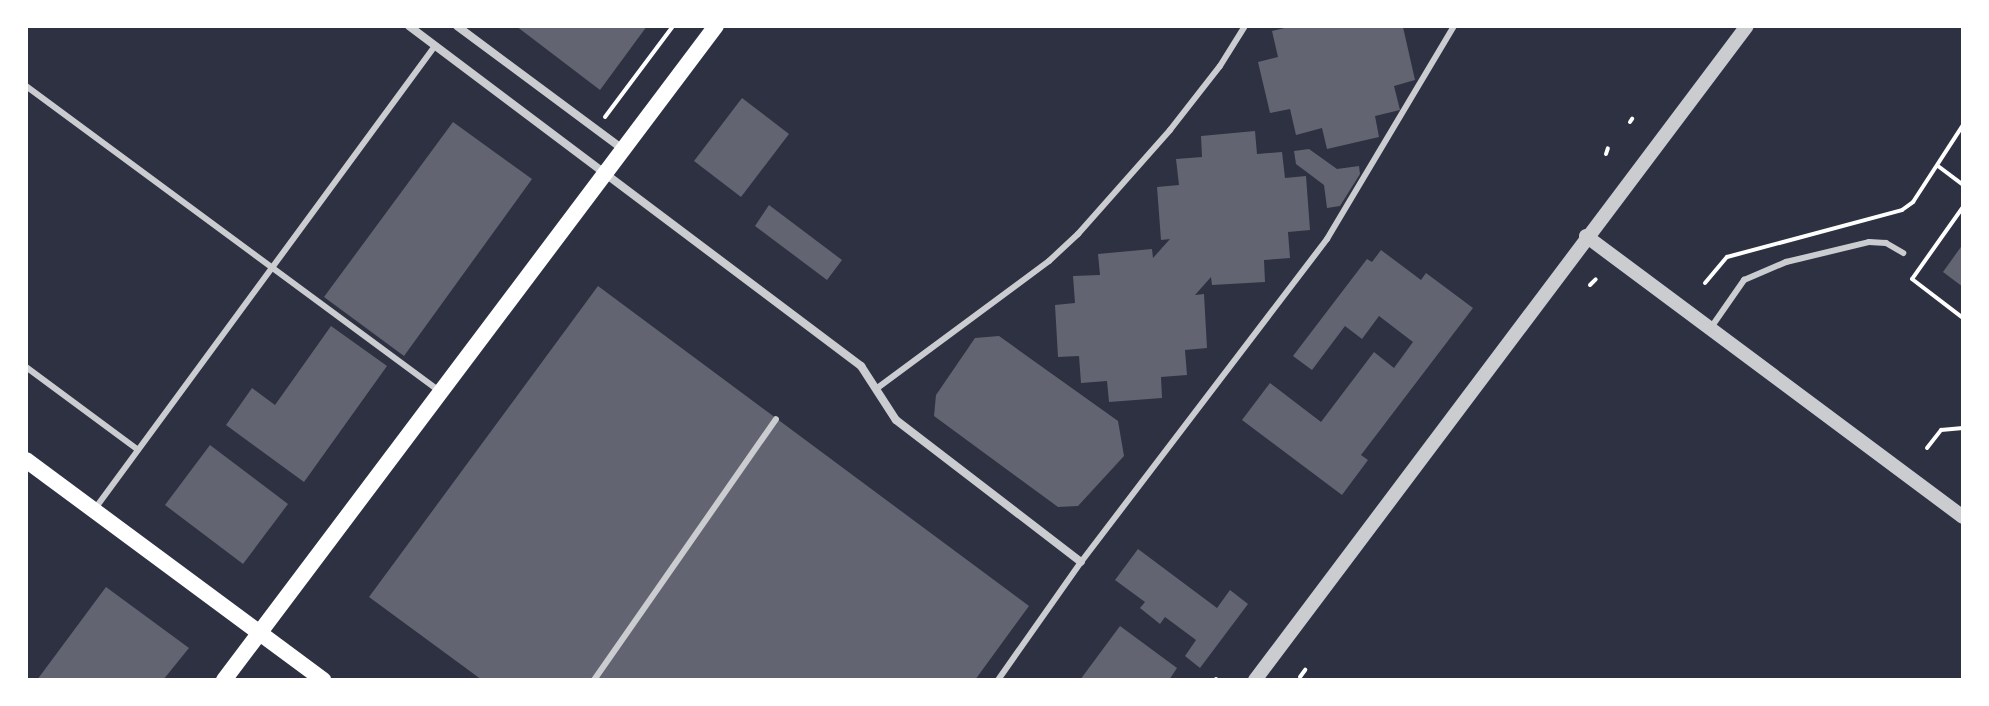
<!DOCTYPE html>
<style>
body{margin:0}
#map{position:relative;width:1989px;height:706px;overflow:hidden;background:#2d3142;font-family:Commissioner,sans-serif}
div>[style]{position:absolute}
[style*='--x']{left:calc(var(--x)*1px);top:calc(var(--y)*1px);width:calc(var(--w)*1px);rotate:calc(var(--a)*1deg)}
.building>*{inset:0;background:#626471}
.path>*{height:4px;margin:-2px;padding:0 2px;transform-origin:2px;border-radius:2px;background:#fff}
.service>*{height:6px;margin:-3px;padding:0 3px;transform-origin:3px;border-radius:3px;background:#caccd0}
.minor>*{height:8px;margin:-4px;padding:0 4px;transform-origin:4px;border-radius:4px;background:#caccd0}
.tertiary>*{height:14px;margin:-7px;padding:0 7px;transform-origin:7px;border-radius:7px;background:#caccd0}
.secondary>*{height:16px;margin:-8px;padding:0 8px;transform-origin:8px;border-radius:8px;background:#fff}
span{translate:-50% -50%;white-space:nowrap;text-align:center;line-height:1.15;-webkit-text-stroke:6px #fff;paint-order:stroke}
.frame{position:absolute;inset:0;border:28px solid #fff;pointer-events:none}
</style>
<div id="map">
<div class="building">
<div style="clip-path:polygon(516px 26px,647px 26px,600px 90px)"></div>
<div style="clip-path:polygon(1293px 26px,1403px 27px,1415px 80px,1394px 86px,1400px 110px,1375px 116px,1379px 137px,1327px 149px,1322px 128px,1296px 135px,1290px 109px,1270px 113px,1258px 62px,1278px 57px,1272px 31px)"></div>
<div style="clip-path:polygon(742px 98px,789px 134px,741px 197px,694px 161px)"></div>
<div style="clip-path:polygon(453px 122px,532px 179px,404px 356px,324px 297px)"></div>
<div style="clip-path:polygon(1255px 131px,1257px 154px,1282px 152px,1285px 178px,1306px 176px,1310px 230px,1288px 232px,1290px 258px,1264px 260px,1265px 282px,1212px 285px,1211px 277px,1195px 295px,1204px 294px,1207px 348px,1185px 350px,1187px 375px,1161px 377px,1162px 398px,1109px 402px,1107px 381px,1081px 383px,1079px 356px,1058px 357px,1055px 305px,1075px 303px,1073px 276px,1100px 275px,1098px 254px,1152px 249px,1153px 258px,1170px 239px,1161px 240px,1157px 187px,1179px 185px,1176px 159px,1202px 157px,1201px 136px)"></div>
<div style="clip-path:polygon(1309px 149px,1337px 169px,1359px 166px,1360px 174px,1340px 206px,1327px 208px,1324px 185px,1296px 164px,1294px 151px)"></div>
<div style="clip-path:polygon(769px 205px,842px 260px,827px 280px,755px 226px)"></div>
<div style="clip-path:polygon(1963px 244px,1963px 287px,1943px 272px)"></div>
<div style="clip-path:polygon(1381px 250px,1421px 280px,1426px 273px,1473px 308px,1361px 455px,1368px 460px,1342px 495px,1242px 420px,1270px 383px,1321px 422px,1374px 352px,1394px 368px,1413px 342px,1379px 316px,1362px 339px,1345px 326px,1312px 370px,1293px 356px,1367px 259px,1372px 262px)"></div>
<div style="clip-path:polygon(598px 286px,1029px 606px,975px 680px,482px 680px,369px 597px)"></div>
<div style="clip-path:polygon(331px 326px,387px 366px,304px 482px,226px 425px,252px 388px,275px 405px)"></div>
<div style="clip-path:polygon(999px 336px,1118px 421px,1124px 456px,1078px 506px,1058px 507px,934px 416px,936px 395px,975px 338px)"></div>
<div style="clip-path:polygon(210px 445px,288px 504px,243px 564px,165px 505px)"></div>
<div style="clip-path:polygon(1138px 549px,1217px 608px,1230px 590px,1248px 604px,1200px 668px,1185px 656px,1196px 640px,1165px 617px,1160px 624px,1140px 608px,1145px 602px,1115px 580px)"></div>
<div style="clip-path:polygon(106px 587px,189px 648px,163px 680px,37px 680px)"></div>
<div style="clip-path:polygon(1120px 626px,1177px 668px,1169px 680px,1080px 680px)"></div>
</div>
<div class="path">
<div style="--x:605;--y:117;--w:114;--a:-53.2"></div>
<div style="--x:1630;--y:122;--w:4;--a:-56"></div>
<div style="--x:1606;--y:154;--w:6;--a:-72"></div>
<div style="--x:1938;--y:166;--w:31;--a:37"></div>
<div style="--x:1963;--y:207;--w:88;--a:125.3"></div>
<div style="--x:1912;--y:279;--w:64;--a:37.4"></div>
<div style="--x:1705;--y:283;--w:34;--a:-50"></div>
<div style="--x:1727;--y:257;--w:181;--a:-15"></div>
<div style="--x:1902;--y:210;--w:14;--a:-36"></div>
<div style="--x:1913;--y:202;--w:92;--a:-57"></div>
<div style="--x:1590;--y:285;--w:8;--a:-45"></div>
<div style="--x:1927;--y:448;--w:23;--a:-52"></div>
<div style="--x:1941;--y:430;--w:22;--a:-5"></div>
<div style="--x:1300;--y:677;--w:9;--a:-54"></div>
<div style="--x:1216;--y:679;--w:1;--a:45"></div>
</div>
<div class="service">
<div style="--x:26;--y:86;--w:512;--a:36.42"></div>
<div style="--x:1710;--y:329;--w:60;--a:-55.2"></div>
<div style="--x:1744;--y:280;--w:46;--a:-23.2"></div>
<div style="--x:1786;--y:262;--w:85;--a:-13.5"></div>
<div style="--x:1869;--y:242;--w:17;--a:3"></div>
<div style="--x:1886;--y:243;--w:20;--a:30"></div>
<div style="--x:26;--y:367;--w:139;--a:36.5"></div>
<div style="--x:876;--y:389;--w:215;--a:-36.5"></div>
<div style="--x:1049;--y:261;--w:40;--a:-43"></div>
<div style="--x:1078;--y:234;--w:139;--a:-48.5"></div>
<div style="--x:1170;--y:130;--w:81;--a:-52"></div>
<div style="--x:1220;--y:66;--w:47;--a:-58"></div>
<div style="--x:94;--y:510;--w:576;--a:-53.69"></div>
<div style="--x:594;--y:680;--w:318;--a:-55.1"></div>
<div style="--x:998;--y:680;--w:144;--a:-54.9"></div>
<div style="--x:1081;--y:562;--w:406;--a:-52.7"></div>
<div style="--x:1327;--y:239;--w:248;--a:-59.2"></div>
</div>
<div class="minor">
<div style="--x:409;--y:26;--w:566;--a:36.95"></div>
<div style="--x:861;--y:366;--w:64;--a:57.1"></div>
<div style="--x:896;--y:420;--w:233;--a:37.5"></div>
<div style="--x:457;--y:26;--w:208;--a:36.6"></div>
</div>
<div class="tertiary">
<div style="--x:1586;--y:236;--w:470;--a:36.7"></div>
<div style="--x:1255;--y:680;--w:818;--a:-53.05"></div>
</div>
<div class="secondary">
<div style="--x:26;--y:460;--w:370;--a:36.5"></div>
<div style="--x:224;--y:680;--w:818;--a:-53.05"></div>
</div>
<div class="frame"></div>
</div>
